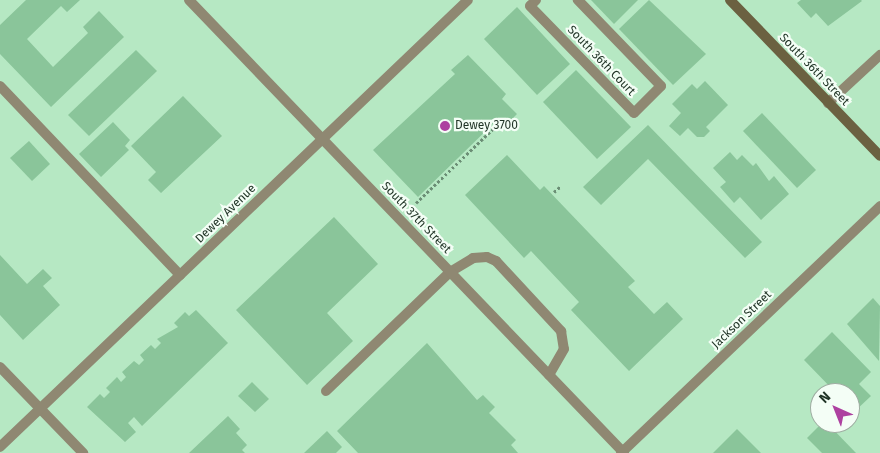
<!DOCTYPE html>
<style>
body{margin:0}
#map{position:relative;width:880px;height:453px;overflow:hidden;background:#b6e8c3;font-family:"Fira Sans",sans-serif}
div>[style]{position:absolute}
[style*='--x']{left:calc(var(--x)*1px);top:calc(var(--y)*1px);width:calc(var(--w)*1px);rotate:calc(var(--a)*1deg)}
.building>*{inset:0;background:#8ac59a}
.path>*{height:3px;margin-top:-1.5px;transform-origin:0;background:repeating-linear-gradient(90deg,#6b8e75 0 2.5px,transparent 0 5px)}
.lane>*{height:10px;margin:-5px;padding:0 5px;transform-origin:5px;border-radius:5px;background:#8f8872}
.street>*{height:10px;margin:-5px;padding:0 5px;transform-origin:5px;border-radius:5px;background:#8f8872}
.secondary>*{height:10px;margin:-5px;padding:0 5px;transform-origin:5px;border-radius:5px;background:#6b6141}
.dots>*{width:14px;height:14px;translate:-50% -50%;box-sizing:border-box;border:2px solid #f4fef6;border-radius:50%}
span{translate:-50% -50%;white-space:nowrap;text-align:center;line-height:1.15;-webkit-text-stroke:4.5px #f4fef6;paint-order:stroke}
.street-label{font-size:12px;color:#1f3325}
.poi-label{font-size:12px;color:#1f3325}
.left{translate:0 -50%;text-align:left}
.north{position:absolute;left:810px;top:383px;width:50px;height:50px;box-sizing:border-box;background:#f4fef6;border:1px solid #9fada2;border-radius:50%;rotate:316deg;font-size:14px;font-weight:700;line-height:20px;text-align:center;color:#1f3325}
.north::after{content:'';display:block;margin:auto;width:18px;height:22px;background:#ad41a0;clip-path:polygon(50% 0,100% 100%,50% 72%,0 100%)}
</style>
<div id="map">
<div class="building">
<div style="clip-path:polygon(26px 0,80px 0,67px 12px,61px 6px,27px 39px,53px 67px,88px 33px,83px 27px,99px 11px,124px 37px,51px 107px,0 54px,0 25px)"></div>
<div style="clip-path:polygon(591px 0,638px 0,614px 24px)"></div>
<div style="clip-path:polygon(649px 0,706px 54px,673px 85px,619px 29px)"></div>
<div style="clip-path:polygon(801px 0,861px 0,862px 1px,828px 26px,816px 13px,811px 18px,797px 3px)"></div>
<div style="clip-path:polygon(517px 7px,570px 64px,537px 95px,484px 39px)"></div>
<div style="clip-path:polygon(136px 50px,157px 71px,89px 136px,68px 115px)"></div>
<div style="clip-path:polygon(468px 55px,506px 94px,502px 99px,517px 114px,504px 127px,497px 120px,418px 197px,373px 150px,455px 74px,451px 70px)"></div>
<div style="clip-path:polygon(576px 70px,631px 127px,597px 159px,543px 102px)"></div>
<div style="clip-path:polygon(705px 81px,728px 105px,706px 127px,710px 131px,704px 137px,697px 137px,688px 128px,680px 136px,669px 126px,681px 113px,672px 104px,692px 84px,697px 89px)"></div>
<div style="clip-path:polygon(183px 96px,222px 136px,161px 193px,148px 180px,156px 172px,131px 146px)"></div>
<div style="clip-path:polygon(762px 113px,816px 170px,797px 188px,743px 131px)"></div>
<div style="clip-path:polygon(113px 122px,130px 140px,125px 146px,129px 150px,101px 177px,79px 154px)"></div>
<div style="clip-path:polygon(648px 125px,762px 242px,745px 258px,648px 159px,601px 205px,583px 187px)"></div>
<div style="clip-path:polygon(29px 141px,50px 164px,32px 181px,10px 158px)"></div>
<div style="clip-path:polygon(730px 152px,737px 160px,742px 155px,753px 166px,756px 163px,769px 181px,774px 176px,789px 194px,761px 220px,740px 197px,734px 203px,720px 187px,726px 182px,713px 168px)"></div>
<div style="clip-path:polygon(507px 155px,540px 190px,544px 186px,635px 281px,628px 287px,654px 314px,667px 302px,683px 319px,629px 371px,571px 310px,579px 302px,531px 251px,524px 258px,465px 195px)"></div>
<div style="clip-path:polygon(334px 217px,378px 264px,327px 313px,353px 341px,307px 385px,236px 310px)"></div>
<div style="clip-path:polygon(0 255px,27px 284px,43px 269px,52px 278px,43px 286px,60px 305px,23px 340px,0 315px)"></div>
<div style="clip-path:polygon(873px 298px,880px 306px,879px 361px,847px 324px)"></div>
<div style="clip-path:polygon(196px 310px,228px 343px,142px 426px,134px 417px,128px 423px,136px 432px,125px 442px,87px 407px,100px 394px,104px 398px,110px 392px,106px 388px,117px 377px,121px 382px,126px 377px,122px 372px,134px 361px,139px 365px,144px 360px,140px 355px,151px 345px,155px 349px,161px 343px,157px 339px,178px 327px,174px 323px,185px 312px,189px 316px)"></div>
<div style="clip-path:polygon(832px 332px,871px 372px,859px 384px,871px 396px,854px 412px,850px 393px,836px 393px,804px 360px)"></div>
<div style="clip-path:polygon(427px 343px,477px 400px,483px 395px,495px 407px,489px 413px,516px 440px,511px 445px,518px 453px,358px 453px,337px 431px)"></div>
<div style="clip-path:polygon(252px 382px,269px 399px,255px 412px,238px 396px)"></div>
<div style="clip-path:polygon(228px 416px,240px 429px,236px 433px,247px 445px,242px 450px,245px 453px,189px 453px)"></div>
<div style="clip-path:polygon(822px 423px,827px 423px,856px 453px,822px 453px,807px 438px)"></div>
<div style="clip-path:polygon(737px 429px,761px 453px,713px 453px)"></div>
<div style="clip-path:polygon(327px 431px,342px 447px,336px 453px,304px 453px)"></div>
</div>
<div class="path">
<div style="--x:554;--y:192;--w:9;--a:-41"></div>
<div style="--x:416;--y:203;--w:114;--a:-43.9"></div>
</div>
<div class="lane">
<div style="--x:0;--y:86;--w:261;--a:46.4"></div>
<div style="--x:326;--y:391;--w:172;--a:-43.8"></div>
<div style="--x:450;--y:272;--w:27;--a:-31"></div>
<div style="--x:473;--y:258;--w:14;--a:-4"></div>
<div style="--x:487;--y:257;--w:10;--a:24"></div>
<div style="--x:496;--y:261;--w:96;--a:47.1"></div>
<div style="--x:561;--y:331;--w:18;--a:81"></div>
<div style="--x:564;--y:349;--w:30;--a:120"></div>
</div>
<div class="street">
<div style="--x:189;--y:0;--w:628;--a:46.16"></div>
<div style="--x:536;--y:0;--w:8;--a:135"></div>
<div style="--x:530;--y:6;--w:149;--a:45.8"></div>
<div style="--x:634;--y:113;--w:38;--a:-45"></div>
<div style="--x:661;--y:86;--w:120;--a:-134"></div>
<div style="--x:828;--y:103;--w:71;--a:-42.7"></div>
<div style="--x:0;--y:367;--w:120;--a:46"></div>
<div style="--x:0;--y:447;--w:647;--a:-43.69"></div>
<div style="--x:621;--y:453;--w:358;--a:-43.6"></div>
</div>
<div class="secondary">
<div style="--x:730;--y:0;--w:216;--a:46.1"></div>
</div>
<div class="dots">
<div style="left:445px;top:126px;background:#ad41a0"></div>
</div>
<div class="street-label">
<span style="left:601px;top:61px;rotate:46deg">South 36th Court</span>
<span style="left:814px;top:70px;rotate:46deg">South 36th Street</span>
<span style="left:226px;top:214px;rotate:-44deg">Dewey Avenue</span>
<span style="left:416px;top:218px;rotate:46deg">South 37th Street</span>
<span style="left:742px;top:320px;rotate:-44deg">Jackson Street</span>
</div>
<div class="poi-label">
<span class="left" style="left:455px;top:126px">Dewey 3700</span>
</div>
<div class="north">N</div>
</div>
